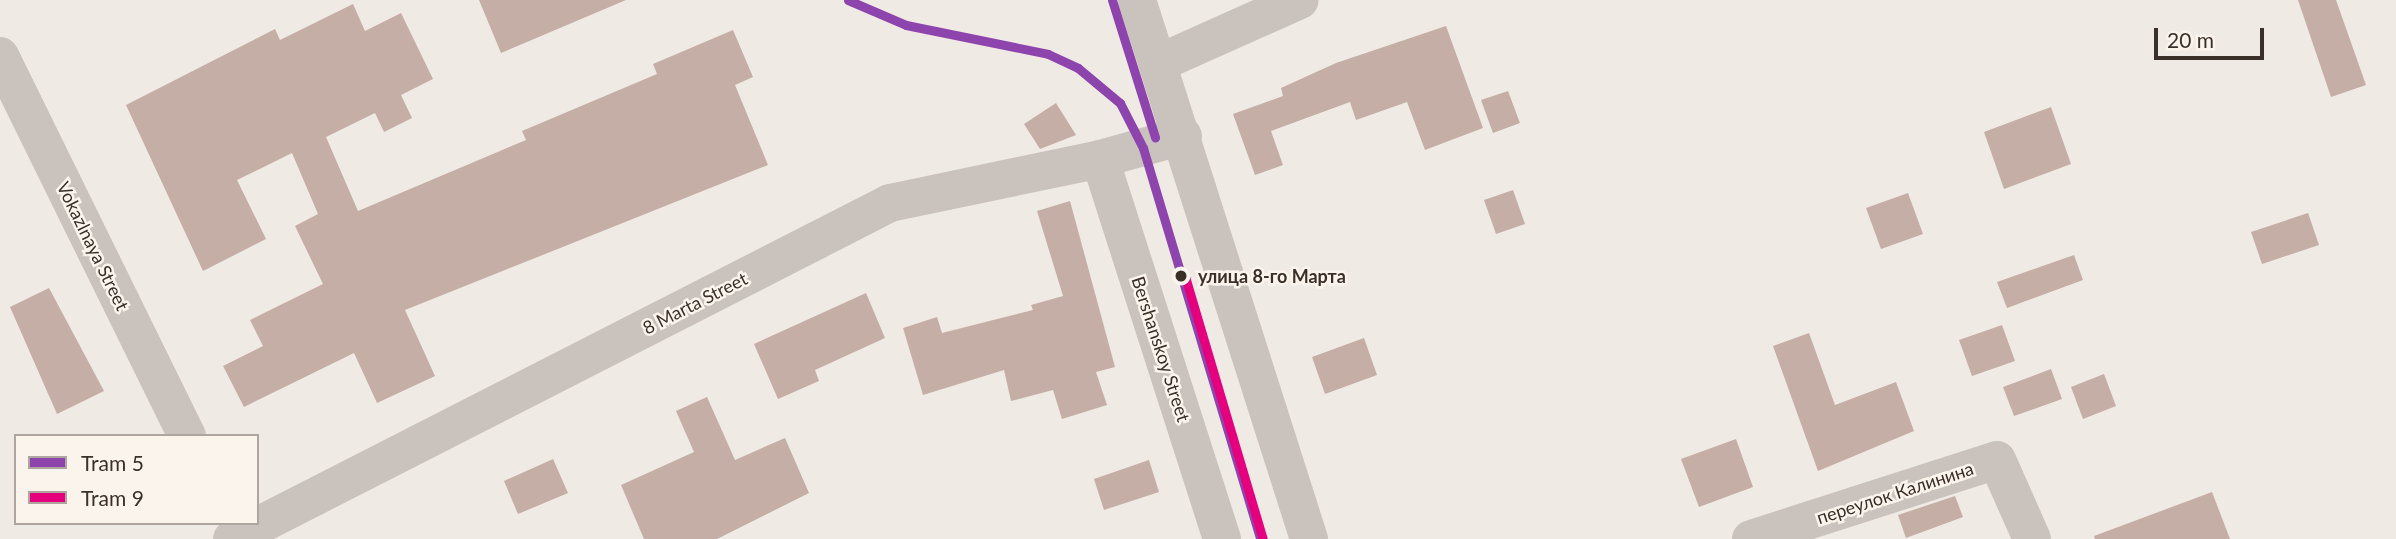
<!DOCTYPE html>
<meta charset="utf-8">
<style>
body{margin:0}
#map{position:relative;width:2396px;height:539px;overflow:hidden;background:#f0eae4;font-family:Lato,sans-serif}
div>[style]{position:absolute}
[style*='--x']{left:calc(var(--x)*1px);top:calc(var(--y)*1px);width:calc(var(--w)*1px);rotate:calc(var(--a)*1deg)}
.building>*{inset:0;background:#c4aea5}
.minor>*{height:38px;margin:-19px;padding:0 19px;transform-origin:19px;border-radius:19px;background:#c9c2bd}
.tram-1>*{height:9px;margin:-4.5px;padding:0 4.5px;transform-origin:4.5px;border-radius:4.5px;background:#8e44ad}
.tram-2>*{height:9px;margin:-4.5px;padding:0 4.5px;transform-origin:4.5px;border-radius:4.5px;background:#e5007d}
.dots>*{width:19px;height:19px;translate:-50% -50%;box-sizing:border-box;border:4px solid #fbf4ed;border-radius:50%}
span{translate:-50% -50%;white-space:nowrap;text-align:center;line-height:1.15;-webkit-text-stroke:5px #fbf4ed;paint-order:stroke}
.street-label{font-size:18px;color:#3b2f2a}
.stop-label{font-size:18px;color:#3b2f2a;font-weight:700}
.left{translate:0 -50%;text-align:left}
.legend{position:absolute;left:14px;top:434px;width:245px;height:91px;box-sizing:border-box;background:#fbf4ed;border:2px solid #aea59f;margin:0;padding:9px 12px;list-style:none;font-size:21px;color:#3b2f2a}
.legend li{display:flex;align-items:center;gap:14px;height:35px}
.legend b{width:35px;border:2px solid #aea59f}
.scale{position:absolute;left:2154px;top:28px;width:110px;height:32px;box-sizing:border-box;border:4px solid #3b2f2a;border-top:0;padding-left:9px;font-size:21px;line-height:24px;white-space:nowrap;color:#3b2f2a;-webkit-text-stroke:5px #fbf4ed;paint-order:stroke}
</style>
<div id="map">
<div class="building">
<div style="clip-path:polygon(479px 0,626px 0,501px 53px)"></div>
<div style="clip-path:polygon(2298px 0,2336px 0,2366px 85px,2331px 97px)"></div>
<div style="clip-path:polygon(353px 4px,365px 31px,401px 13px,433px 79px,401px 95px,412px 118px,384px 132px,375px 113px,326px 137px,358px 211px,526px 140px,522px 131px,657px 74px,653px 64px,733px 30px,753px 77px,735px 85px,768px 165px,405px 310px,435px 376px,377px 403px,354px 353px,244px 407px,223px 366px,263px 346px,250px 320px,323px 284px,295px 226px,318px 214px,292px 153px,237px 180px,266px 239px,203px 271px,126px 105px,275px 29px,280px 40px)"></div>
<div style="clip-path:polygon(1446px 26px,1483px 128px,1425px 150px,1407px 102px,1356px 120px,1350px 102px,1271px 131px,1283px 165px,1255px 175px,1233px 114px,1283px 96px,1281px 88px,1336px 63px)"></div>
<div style="clip-path:polygon(1508px 91px,1520px 123px,1493px 133px,1481px 100px)"></div>
<div style="clip-path:polygon(1056px 103px,1076px 135px,1040px 149px,1024px 124px)"></div>
<div style="clip-path:polygon(2051px 107px,2071px 164px,2004px 189px,1984px 132px)"></div>
<div style="clip-path:polygon(1513px 190px,1525px 224px,1496px 234px,1484px 200px)"></div>
<div style="clip-path:polygon(1908px 193px,1923px 234px,1881px 249px,1866px 208px)"></div>
<div style="clip-path:polygon(1070px 201px,1115px 367px,1096px 372px,1107px 405px,1062px 419px,1053px 390px,1011px 401px,1004px 370px,923px 395px,903px 328px,937px 317px,942px 333px,1033px 310px,1031px 305px,1063px 296px,1037px 211px)"></div>
<div style="clip-path:polygon(2308px 213px,2319px 245px,2262px 264px,2251px 232px)"></div>
<div style="clip-path:polygon(2074px 255px,2083px 280px,2007px 308px,1997px 282px)"></div>
<div style="clip-path:polygon(49px 288px,104px 391px,57px 414px,10px 307px)"></div>
<div style="clip-path:polygon(866px 293px,885px 338px,815px 370px,819px 381px,778px 399px,754px 344px)"></div>
<div style="clip-path:polygon(2002px 325px,2015px 361px,1972px 376px,1959px 340px)"></div>
<div style="clip-path:polygon(1809px 333px,1835px 405px,1896px 382px,1914px 431px,1818px 471px,1773px 346px)"></div>
<div style="clip-path:polygon(1364px 338px,1377px 375px,1325px 394px,1312px 357px)"></div>
<div style="clip-path:polygon(2051px 369px,2062px 399px,2014px 416px,2003px 387px)"></div>
<div style="clip-path:polygon(2104px 374px,2116px 406px,2083px 419px,2071px 387px)"></div>
<div style="clip-path:polygon(707px 397px,735px 460px,785px 438px,809px 493px,717px 539px,644px 539px,621px 485px,694px 452px,676px 411px)"></div>
<div style="clip-path:polygon(1736px 439px,1753px 487px,1699px 507px,1681px 459px)"></div>
<div style="clip-path:polygon(553px 459px,568px 493px,518px 514px,504px 481px)"></div>
<div style="clip-path:polygon(1149px 460px,1159px 492px,1104px 510px,1094px 479px)"></div>
<div style="clip-path:polygon(2212px 492px,2230px 539px,2095px 539px,2094px 536px)"></div>
<div style="clip-path:polygon(1955px 496px,1963px 517px,1906px 538px,1898px 515px)"></div>
</div>
<div class="minor">
<div style="--x:1137;--y:0;--w:566;--a:72.3"></div>
<div style="--x:0;--y:56;--w:424;--a:63.8"></div>
<div style="--x:1159;--y:63;--w:154;--a:-24.1"></div>
<div style="--x:1100;--y:159;--w:399;--a:72.2"></div>
<div style="--x:232;--y:539;--w:739;--a:-27.05"></div>
<div style="--x:890;--y:203;--w:215;--a:-11.8"></div>
<div style="--x:1100;--y:159;--w:86;--a:-15.5"></div>
<div style="--x:1751;--y:539;--w:258;--a:-17.8"></div>
<div style="--x:1997;--y:460;--w:86;--a:66.1"></div>
</div>
<div class="tram-1">
<div style="--x:848;--y:0;--w:63;--a:23.3"></div>
<div style="--x:906;--y:25;--w:145;--a:11.5"></div>
<div style="--x:1048;--y:54;--w:33;--a:25"></div>
<div style="--x:1078;--y:68;--w:55;--a:39.8"></div>
<div style="--x:1120;--y:103;--w:51;--a:62.9"></div>
<div style="--x:1143;--y:148;--w:408;--a:73.3"></div>
<div style="--x:1112;--y:0;--w:144;--a:72.6"></div>
</div>
<div class="tram-2">
<div style="--x:1184;--y:273;--w:277;--a:73.5"></div>
</div>
<div class="dots">
<div style="left:1181px;top:276px;background:#3b2f2a"></div>
</div>
<div class="street-label">
<span style="left:93px;top:246px;rotate:64deg">Vokazlnaya Street</span>
<span style="left:695px;top:303px;rotate:-27deg">8 Marta Street</span>
<span style="left:1161px;top:349px;rotate:72deg">Bershanskoy Street</span>
<span style="left:1895px;top:493px;rotate:-18deg">переулок Калинина</span>
</div>
<div class="stop-label">
<span class="left" style="left:1198px;top:276px">улица 8-го Марта</span>
</div>
<ul class="legend">
<li><b style="height:9px;background:#8e44ad"></b>Tram 5</li>
<li><b style="height:9px;background:#e5007d"></b>Tram 9</li>
</ul>
<div class="scale">20 m</div>
</div>
